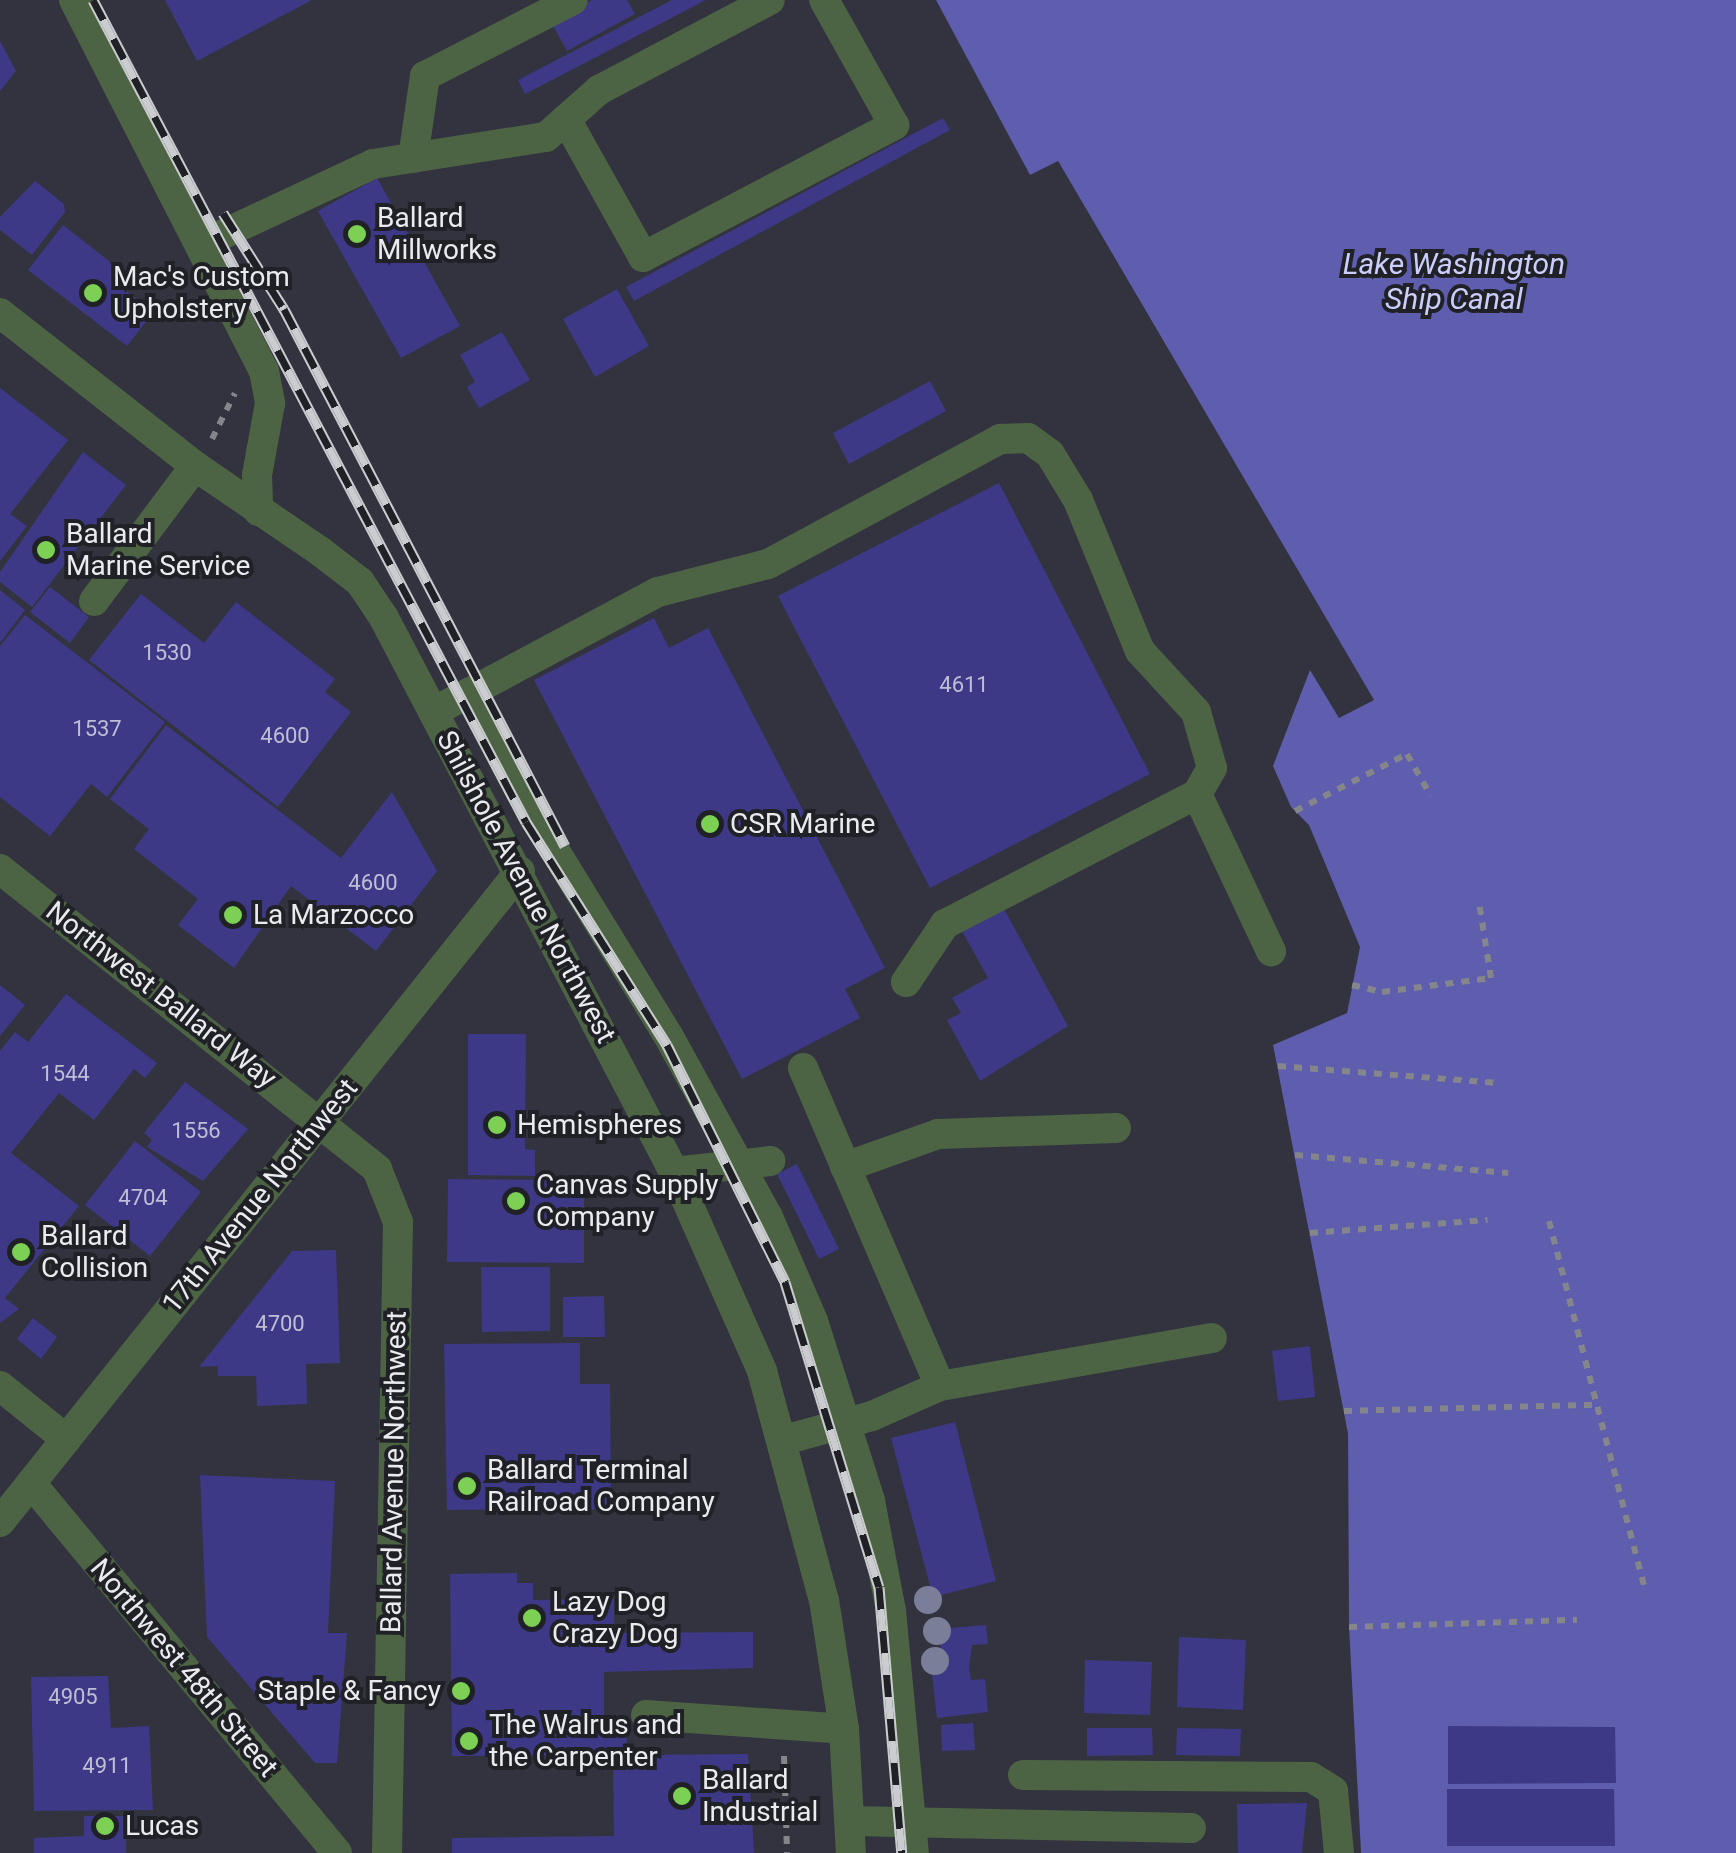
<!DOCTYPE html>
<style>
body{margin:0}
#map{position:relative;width:1736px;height:1853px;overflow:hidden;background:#2a2a30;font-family:Roboto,sans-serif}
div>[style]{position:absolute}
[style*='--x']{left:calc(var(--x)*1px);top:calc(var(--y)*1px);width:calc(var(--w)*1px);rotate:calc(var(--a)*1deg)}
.built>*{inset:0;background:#32333f}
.water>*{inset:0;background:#5e5dae}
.building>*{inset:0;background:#3d3986}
.path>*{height:6px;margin-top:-3px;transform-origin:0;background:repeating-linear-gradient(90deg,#85868b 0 8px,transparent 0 16px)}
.minor>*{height:30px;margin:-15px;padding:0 15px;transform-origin:15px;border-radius:15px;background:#4d6444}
.rail>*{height:11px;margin-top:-5.5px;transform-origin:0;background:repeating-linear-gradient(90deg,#202126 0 22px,#cbccd0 0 44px);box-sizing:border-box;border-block:2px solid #cbccd0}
.trees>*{width:28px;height:28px;margin:-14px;border-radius:50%;background:#7b7e98}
.dots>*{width:28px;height:28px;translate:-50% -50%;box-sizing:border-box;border:5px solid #202126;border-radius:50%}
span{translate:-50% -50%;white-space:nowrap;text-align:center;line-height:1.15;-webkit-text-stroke:8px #202126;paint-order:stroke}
.number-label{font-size:22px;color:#bfbed5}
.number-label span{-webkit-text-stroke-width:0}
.poi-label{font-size:28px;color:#eaebef}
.left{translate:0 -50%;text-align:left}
.right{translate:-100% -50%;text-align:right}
.street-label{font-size:28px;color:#eaebef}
.water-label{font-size:30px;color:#cbcefb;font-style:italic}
</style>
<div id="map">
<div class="built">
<div style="clip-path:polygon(0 0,936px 0,1030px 175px,1057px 160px,1374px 700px,1339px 718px,1310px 671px,1309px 825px,1360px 947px,1347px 1013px,1273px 1046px,1348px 1434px,1349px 1627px,1361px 1853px,0 1853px)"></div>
</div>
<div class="water">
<div style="clip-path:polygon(936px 0,1736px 0,1736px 1853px,1361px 1853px,1349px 1627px,1348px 1434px,1273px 1045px,1347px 1013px,1360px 947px,1309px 825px,1291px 807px,1273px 766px,1310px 670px,1339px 718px,1374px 700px,1058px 161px,1030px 175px)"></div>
</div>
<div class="building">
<div style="clip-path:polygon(165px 0,312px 0,197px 61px)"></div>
<div style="clip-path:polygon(592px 0,627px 0,635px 14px,567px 51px,551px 22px)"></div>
<div style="clip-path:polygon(672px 0,706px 0,525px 94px,518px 80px)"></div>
<div style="clip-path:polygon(0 41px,16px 71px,0 91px)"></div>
<div style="clip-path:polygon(943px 118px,950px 130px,634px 301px,626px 287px)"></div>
<div style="clip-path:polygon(377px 178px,460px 326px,401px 358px,318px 211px)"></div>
<div style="clip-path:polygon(35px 181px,64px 204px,65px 212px,32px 255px,0 230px,0 217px)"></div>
<div style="clip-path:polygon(63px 225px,127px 275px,119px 285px,139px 301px,133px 308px,148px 319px,127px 346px,28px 270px)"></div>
<div style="clip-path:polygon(617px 289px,649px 346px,595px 377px,563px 319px)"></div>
<div style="clip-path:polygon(502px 332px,530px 380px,479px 408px,467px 387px,475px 382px,460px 355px)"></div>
<div style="clip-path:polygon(930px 381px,946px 411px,849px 464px,833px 433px)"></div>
<div style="clip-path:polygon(0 388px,68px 440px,10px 514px,27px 526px,0 561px)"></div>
<div style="clip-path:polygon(83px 452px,126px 485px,32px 607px,0 582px,0 572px)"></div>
<div style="clip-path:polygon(999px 483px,1150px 774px,930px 888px,778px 596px)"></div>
<div style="clip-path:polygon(50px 587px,89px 617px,70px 643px,30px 612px)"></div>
<div style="clip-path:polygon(0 590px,25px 610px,0 643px)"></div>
<div style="clip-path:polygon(141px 594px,204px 643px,236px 602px,335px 679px,325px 692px,351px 712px,278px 807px,89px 660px)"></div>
<div style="clip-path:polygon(25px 615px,165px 722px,107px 797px,91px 784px,50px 836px,0 797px,0 646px)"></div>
<div style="clip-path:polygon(654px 618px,669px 648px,708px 628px,885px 968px,845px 989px,860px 1018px,742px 1079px,534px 680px)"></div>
<div style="clip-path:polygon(166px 725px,341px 858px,392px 792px,437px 871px,376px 951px,291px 886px,234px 968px,178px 925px,198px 899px,134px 849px,149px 829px,110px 799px)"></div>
<div style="clip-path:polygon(1004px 909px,1068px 1026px,980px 1081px,947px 1020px,961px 1013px,952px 998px,988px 978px,962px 931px)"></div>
<div style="clip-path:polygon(0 985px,25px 1005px,0 1036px)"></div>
<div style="clip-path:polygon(66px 994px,157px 1063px,145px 1078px,134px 1069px,94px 1120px,59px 1093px,11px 1153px,79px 1206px,5px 1298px,19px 1309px,0 1323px,0 1051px,15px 1032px,28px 1042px)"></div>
<div style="clip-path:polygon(468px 1034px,526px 1034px,525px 1149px,535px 1150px,535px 1176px,468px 1175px)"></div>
<div style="clip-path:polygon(185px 1082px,248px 1129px,203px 1181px,147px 1147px,152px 1140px,144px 1133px)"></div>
<div style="clip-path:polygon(135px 1141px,201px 1192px,150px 1256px,85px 1205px)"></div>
<div style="clip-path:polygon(797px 1164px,839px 1249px,819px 1259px,777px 1174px)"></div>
<div style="clip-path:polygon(448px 1179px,584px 1180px,584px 1263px,447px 1262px)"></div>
<div style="clip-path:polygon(336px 1250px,340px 1363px,306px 1364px,307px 1404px,257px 1406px,256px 1376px,218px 1376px,218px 1366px,199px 1367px,292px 1251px)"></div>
<div style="clip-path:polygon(481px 1267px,550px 1267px,550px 1331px,482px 1332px)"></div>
<div style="clip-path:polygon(604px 1296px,605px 1337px,563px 1337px,563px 1297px)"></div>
<div style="clip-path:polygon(33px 1318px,57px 1337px,41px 1359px,17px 1339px)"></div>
<div style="clip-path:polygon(580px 1343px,580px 1384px,610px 1384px,611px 1509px,447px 1510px,444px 1344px)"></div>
<div style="clip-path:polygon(1310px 1346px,1315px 1397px,1278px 1401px,1272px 1351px)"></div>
<div style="clip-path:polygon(955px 1422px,996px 1581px,933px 1597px,891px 1438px)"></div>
<div style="clip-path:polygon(200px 1475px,335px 1481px,328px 1633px,347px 1633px,337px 1763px,315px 1763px,207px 1637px)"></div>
<div style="clip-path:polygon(517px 1573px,517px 1583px,533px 1583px,533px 1600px,614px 1599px,614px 1633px,753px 1632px,753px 1668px,604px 1672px,604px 1718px,626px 1718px,627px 1755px,748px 1754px,754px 1853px,452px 1853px,452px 1838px,614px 1836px,613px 1755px,452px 1756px,450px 1574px)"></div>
<div style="clip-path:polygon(986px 1625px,988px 1644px,972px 1645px,969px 1668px,971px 1680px,985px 1679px,988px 1712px,937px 1718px,931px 1665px,942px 1664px,939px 1629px)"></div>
<div style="clip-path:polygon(1179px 1637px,1246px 1640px,1243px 1710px,1177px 1707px)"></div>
<div style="clip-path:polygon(1085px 1660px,1152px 1662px,1150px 1715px,1084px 1713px)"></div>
<div style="clip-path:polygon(108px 1676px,111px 1728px,149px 1726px,153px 1810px,34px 1811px,31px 1677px)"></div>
<div style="clip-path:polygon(973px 1723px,975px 1750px,942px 1751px,941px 1725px)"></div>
<div style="clip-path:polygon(1448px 1726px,1615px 1727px,1616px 1783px,1448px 1784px)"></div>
<div style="clip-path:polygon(1087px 1728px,1152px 1728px,1153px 1755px,1087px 1756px)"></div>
<div style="clip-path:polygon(1177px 1728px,1241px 1729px,1240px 1756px,1176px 1755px)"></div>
<div style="clip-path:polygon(1447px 1789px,1614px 1789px,1615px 1846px,1447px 1846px)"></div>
<div style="clip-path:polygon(1307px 1803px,1302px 1853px,1238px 1853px,1237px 1804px)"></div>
<div style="clip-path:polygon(84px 1816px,126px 1816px,126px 1853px,34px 1853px,34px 1838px,84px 1836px)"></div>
</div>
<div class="path">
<div style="--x:212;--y:439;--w:51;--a:-63.4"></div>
<div style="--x:1295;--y:811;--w:126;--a:-27"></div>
<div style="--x:1407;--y:754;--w:48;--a:60.3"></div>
<div style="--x:1352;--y:985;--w:31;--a:13"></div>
<div style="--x:1382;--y:992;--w:110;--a:-7.3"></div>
<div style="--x:1491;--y:978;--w:77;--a:-99"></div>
<div style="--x:1278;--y:1066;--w:221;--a:4.4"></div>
<div style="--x:1295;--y:1155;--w:214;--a:4.8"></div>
<div style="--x:1549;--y:1221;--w:384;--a:75.4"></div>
<div style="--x:1310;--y:1233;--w:178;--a:-4.2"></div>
<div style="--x:1344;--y:1411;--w:253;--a:-1.4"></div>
<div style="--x:1349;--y:1627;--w:228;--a:-1.8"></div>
<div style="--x:784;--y:1756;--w:97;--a:88.2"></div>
</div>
<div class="minor">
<div style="--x:74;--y:0;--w:417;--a:62.9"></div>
<div style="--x:264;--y:371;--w:33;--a:79"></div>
<div style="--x:270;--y:403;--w:73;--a:100.2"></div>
<div style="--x:257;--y:475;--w:36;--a:88"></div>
<div style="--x:566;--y:119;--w:158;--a:60.8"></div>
<div style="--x:643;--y:257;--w:284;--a:-27.7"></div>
<div style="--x:894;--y:125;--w:143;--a:-119.2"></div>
<div style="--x:413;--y:158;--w:83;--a:-81.7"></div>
<div style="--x:425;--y:76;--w:166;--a:-27.2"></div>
<div style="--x:200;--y:245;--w:191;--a:-25.1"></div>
<div style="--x:373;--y:164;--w:175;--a:-8.9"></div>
<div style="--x:546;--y:137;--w:71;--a:-41.6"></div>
<div style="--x:599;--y:90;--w:193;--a:-27.8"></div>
<div style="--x:0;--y:313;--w:248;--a:38.1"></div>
<div style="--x:195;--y:466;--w:153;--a:34.3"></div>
<div style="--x:321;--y:552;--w:49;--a:37.6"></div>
<div style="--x:360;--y:582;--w:43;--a:56.3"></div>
<div style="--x:384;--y:618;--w:625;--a:62.37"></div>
<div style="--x:674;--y:1172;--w:218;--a:66.1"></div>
<div style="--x:762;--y:1371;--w:237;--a:74.9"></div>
<div style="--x:824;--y:1600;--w:131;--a:81.2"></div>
<div style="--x:844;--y:1729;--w:124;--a:86.8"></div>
<div style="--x:94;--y:601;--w:169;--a:-53.2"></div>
<div style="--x:470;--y:692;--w:138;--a:62.9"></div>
<div style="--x:533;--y:815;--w:260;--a:58.5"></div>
<div style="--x:669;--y:1037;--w:205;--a:61.2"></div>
<div style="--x:768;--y:1217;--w:113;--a:66.6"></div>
<div style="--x:813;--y:1321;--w:189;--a:72.4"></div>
<div style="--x:870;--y:1501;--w:112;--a:79.2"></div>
<div style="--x:891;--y:1611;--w:243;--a:84.6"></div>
<div style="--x:435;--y:711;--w:253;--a:-28.1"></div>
<div style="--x:658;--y:592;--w:114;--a:-14.3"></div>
<div style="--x:768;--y:564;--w:264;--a:-28.3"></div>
<div style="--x:1000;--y:439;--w:28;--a:-2"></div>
<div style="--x:1028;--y:438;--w:27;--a:36"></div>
<div style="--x:1050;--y:454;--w:54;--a:58.7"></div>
<div style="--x:1078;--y:500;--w:163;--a:67.7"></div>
<div style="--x:1140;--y:651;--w:83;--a:47.4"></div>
<div style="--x:1196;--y:712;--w:58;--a:74.1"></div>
<div style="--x:1212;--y:768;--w:30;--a:120"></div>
<div style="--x:1197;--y:794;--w:284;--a:152.7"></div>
<div style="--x:945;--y:924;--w:70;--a:123.9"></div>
<div style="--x:1197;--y:794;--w:174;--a:64.8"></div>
<div style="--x:0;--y:869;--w:482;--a:38.5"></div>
<div style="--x:377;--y:1169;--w:57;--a:68.4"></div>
<div style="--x:398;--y:1222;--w:631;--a:91"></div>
<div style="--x:803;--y:1068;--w:346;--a:66.7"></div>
<div style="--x:845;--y:1167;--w:99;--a:-19.5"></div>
<div style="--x:938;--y:1134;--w:178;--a:-1.9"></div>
<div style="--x:674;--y:1172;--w:97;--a:-6.5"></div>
<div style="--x:0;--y:1386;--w:85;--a:38.8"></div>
<div style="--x:784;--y:1440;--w:91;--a:-15.3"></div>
<div style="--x:872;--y:1416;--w:74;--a:-23.8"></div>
<div style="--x:940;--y:1386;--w:276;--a:-10"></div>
<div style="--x:31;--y:1483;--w:480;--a:50.4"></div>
<div style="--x:0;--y:1522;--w:833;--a:-51.38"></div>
<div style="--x:646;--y:1715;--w:198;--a:4"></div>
<div style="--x:1023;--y:1775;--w:288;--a:0.4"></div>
<div style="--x:1311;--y:1777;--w:26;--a:32"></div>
<div style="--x:1333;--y:1791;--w:62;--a:84.5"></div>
<div style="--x:851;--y:1821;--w:340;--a:1.2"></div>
</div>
<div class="rail">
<div style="--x:93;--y:0;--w:929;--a:62.22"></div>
<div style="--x:526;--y:822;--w:264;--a:57.7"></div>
<div style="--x:667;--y:1045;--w:265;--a:63.5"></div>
<div style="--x:785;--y:1282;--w:319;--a:72.9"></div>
<div style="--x:879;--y:1587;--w:267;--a:85.1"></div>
<div style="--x:223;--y:213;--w:114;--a:57.6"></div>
<div style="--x:284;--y:309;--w:606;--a:62.38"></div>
</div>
<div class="trees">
<div style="left:928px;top:1600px"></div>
<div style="left:937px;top:1631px"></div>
<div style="left:935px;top:1661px"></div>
</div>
<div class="dots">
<div style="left:357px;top:234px;background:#7cd155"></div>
<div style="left:93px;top:293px;background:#7cd155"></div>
<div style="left:46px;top:550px;background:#7cd155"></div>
<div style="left:710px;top:824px;background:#7cd155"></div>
<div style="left:233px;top:915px;background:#7cd155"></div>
<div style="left:497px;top:1125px;background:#7cd155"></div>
<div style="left:516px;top:1201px;background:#7cd155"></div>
<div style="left:21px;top:1252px;background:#7cd155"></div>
<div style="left:467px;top:1486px;background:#7cd155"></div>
<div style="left:532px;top:1618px;background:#7cd155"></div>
<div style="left:461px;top:1691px;background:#7cd155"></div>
<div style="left:469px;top:1741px;background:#7cd155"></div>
<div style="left:682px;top:1796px;background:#7cd155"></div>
<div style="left:105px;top:1826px;background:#7cd155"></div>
</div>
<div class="number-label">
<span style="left:167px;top:653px">1530</span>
<span style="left:964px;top:685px">4611</span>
<span style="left:97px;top:729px">1537</span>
<span style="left:285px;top:736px">4600</span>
<span style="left:373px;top:883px">4600</span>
<span style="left:65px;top:1074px">1544</span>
<span style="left:196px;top:1131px">1556</span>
<span style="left:143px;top:1198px">4704</span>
<span style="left:280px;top:1324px">4700</span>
<span style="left:73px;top:1697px">4905</span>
<span style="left:107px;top:1766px">4911</span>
</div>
<div class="poi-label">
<span class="left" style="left:377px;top:234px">Ballard<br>Millworks</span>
<span class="left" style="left:113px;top:293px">Mac's Custom<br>Upholstery</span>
<span class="left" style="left:66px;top:550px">Ballard<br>Marine Service</span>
<span class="left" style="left:730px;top:824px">CSR Marine</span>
<span class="left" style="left:253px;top:915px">La Marzocco</span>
<span class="left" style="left:517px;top:1125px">Hemispheres</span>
<span class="left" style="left:536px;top:1201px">Canvas Supply<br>Company</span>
<span class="left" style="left:41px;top:1252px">Ballard<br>Collision</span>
<span class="left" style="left:487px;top:1486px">Ballard Terminal<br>Railroad Company</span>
<span class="left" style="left:552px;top:1618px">Lazy Dog<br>Crazy Dog</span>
<span class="right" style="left:441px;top:1691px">Staple &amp; Fancy</span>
<span class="left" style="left:489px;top:1741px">The Walrus and<br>the Carpenter</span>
<span class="left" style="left:702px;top:1796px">Ballard<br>Industrial</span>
<span class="left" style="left:125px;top:1826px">Lucas</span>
</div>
<div class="street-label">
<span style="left:526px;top:887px;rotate:62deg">Shilshole Avenue Northwest</span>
<span style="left:161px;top:995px;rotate:38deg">Northwest Ballard Way</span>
<span style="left:260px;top:1196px;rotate:-51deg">17th Avenue Northwest</span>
<span style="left:394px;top:1472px;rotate:-89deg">Ballard Avenue Northwest</span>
<span style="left:184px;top:1668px;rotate:50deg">Northwest 48th Street</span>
</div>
<div class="water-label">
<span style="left:1454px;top:281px">Lake Washington<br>Ship Canal</span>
</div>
</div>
